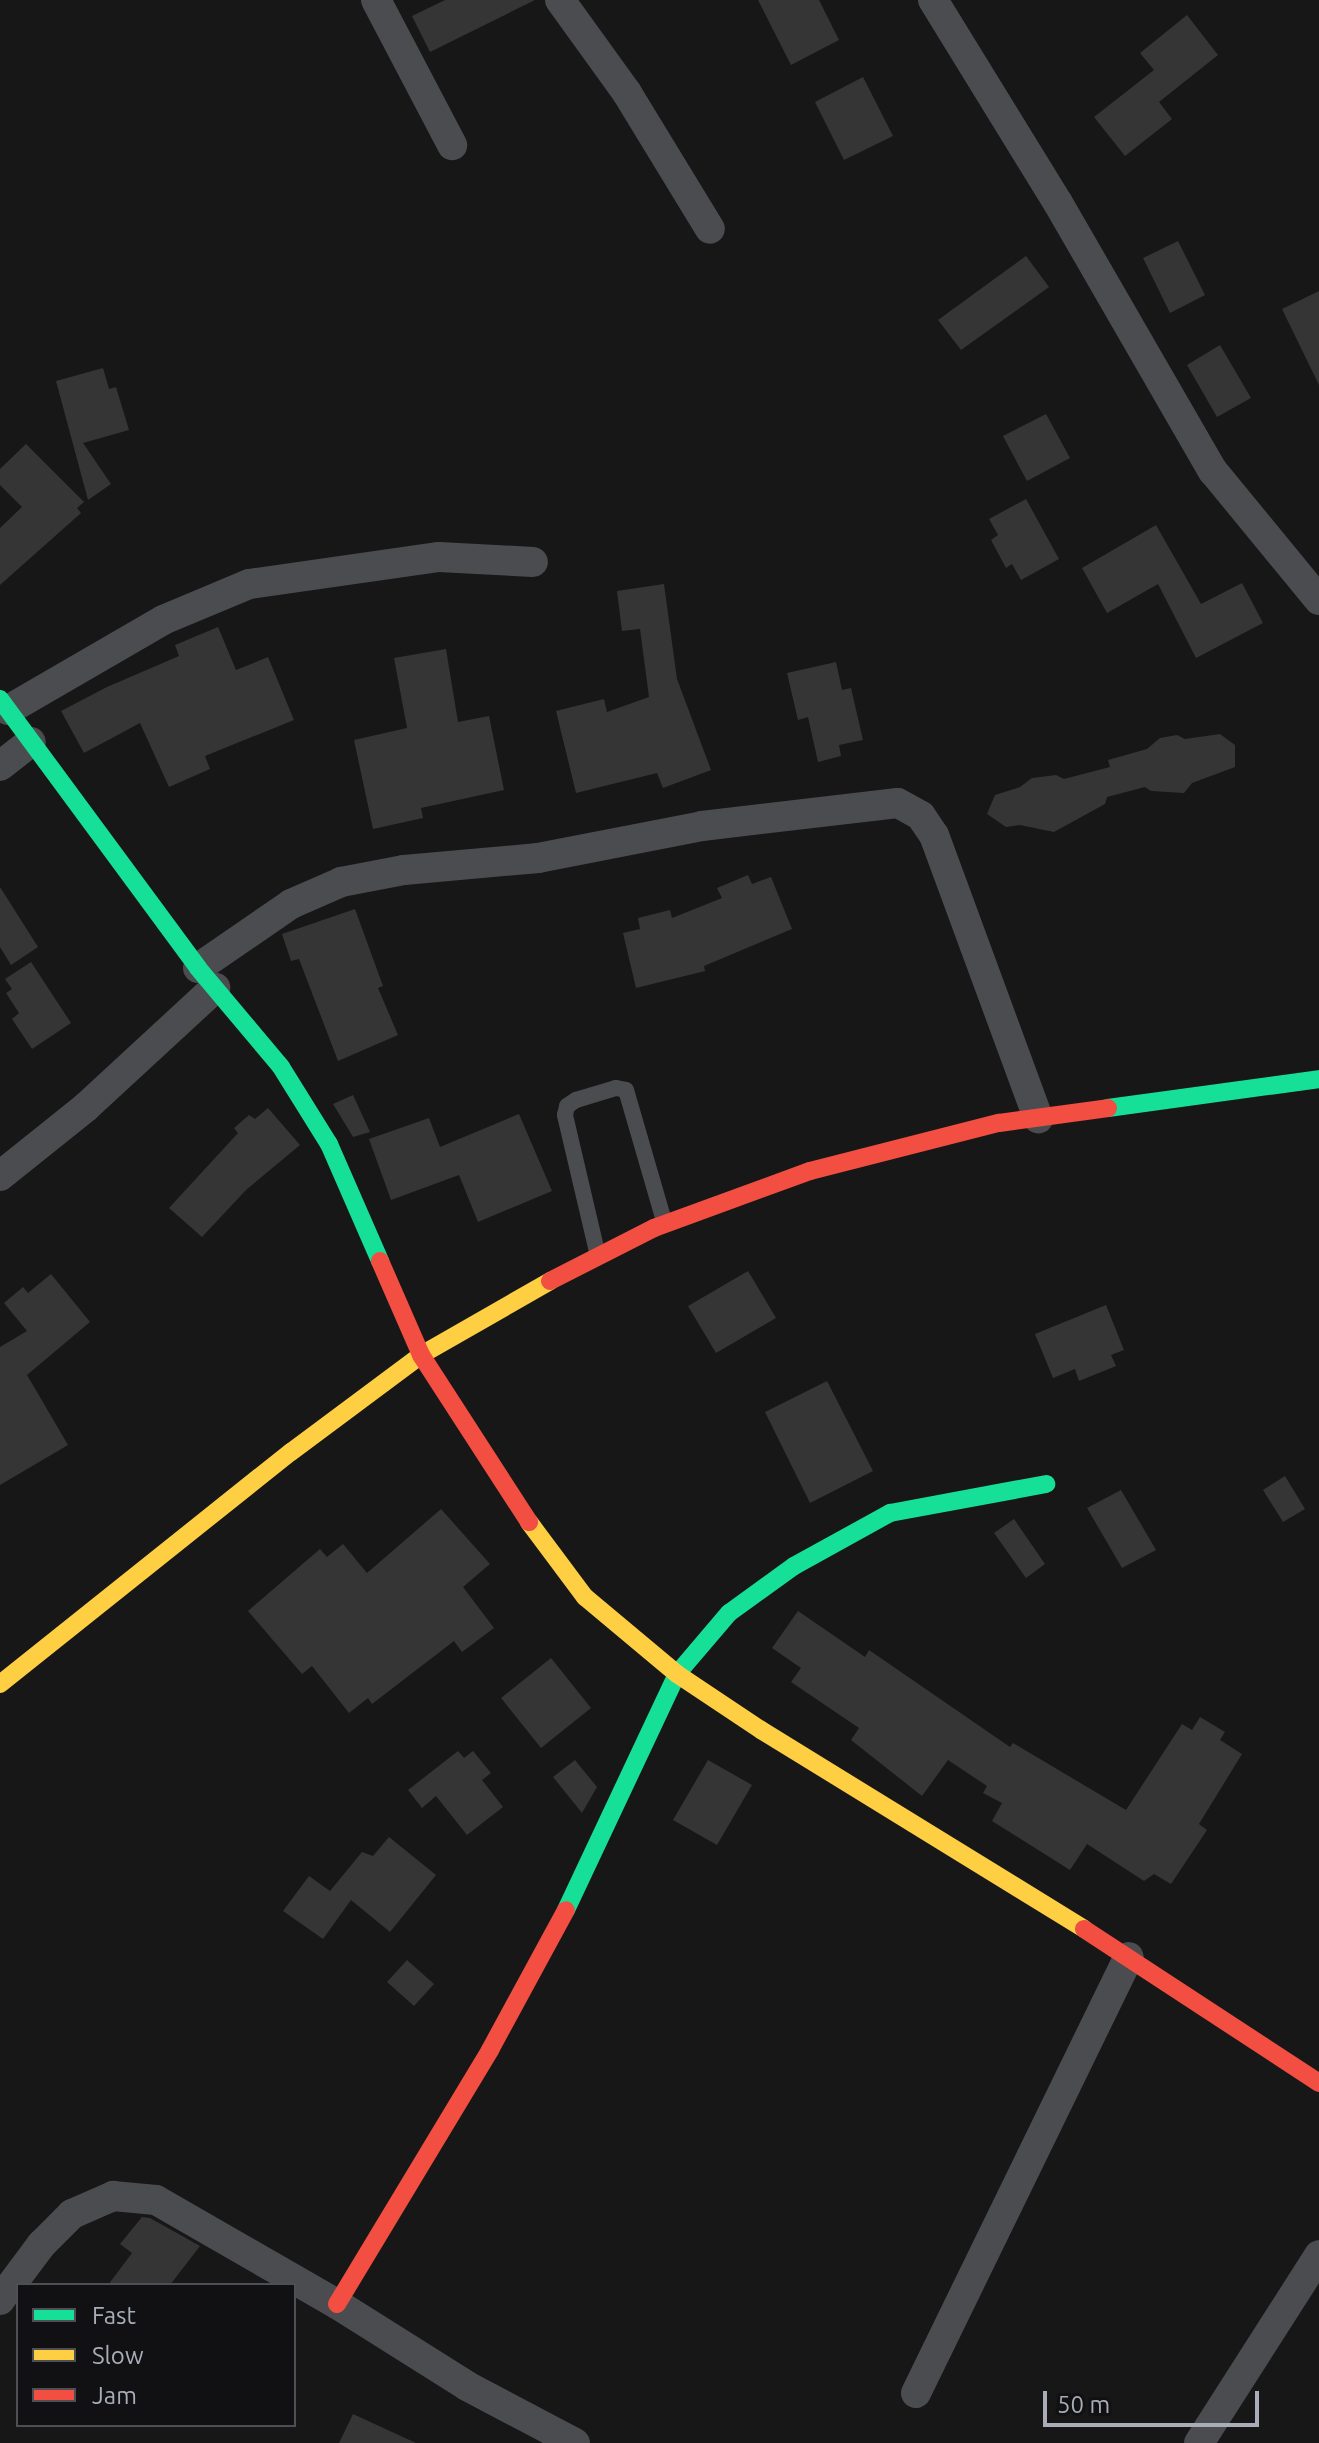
<!DOCTYPE html>
<style>
body{margin:0}
#map{position:relative;width:1319px;height:2443px;overflow:hidden;background:#171717;font-family:Ubuntu,sans-serif}
div>[style]{position:absolute}
[style*='--x']{left:calc(var(--x)*1px);top:calc(var(--y)*1px);width:calc(var(--w)*1px);rotate:calc(var(--a)*1deg)}
.building>*{inset:0;background:#353536}
.lane>*{height:16px;margin:-8px;padding:0 8px;transform-origin:8px;border-radius:8px;background:#4b4c50}
.street>*{height:30px;margin:-15px;padding:0 15px;transform-origin:15px;border-radius:15px;background:#4b4c50}
.fast>*{height:18px;margin:-9px;padding:0 9px;transform-origin:9px;border-radius:9px;background:#16e098}
.slow>*{height:18px;margin:-9px;padding:0 9px;transform-origin:9px;border-radius:9px;background:#ffcf43}
.jam>*{height:18px;margin:-9px;padding:0 9px;transform-origin:9px;border-radius:9px;background:#f24e42}
span{translate:-50% -50%;white-space:nowrap;text-align:center;line-height:1.15;-webkit-text-stroke:8px #111113;paint-order:stroke}
.legend{position:absolute;left:16px;top:2283px;width:280px;height:144px;box-sizing:border-box;background:#111113;border:2px solid #4d4f55;margin:0;padding:10px 14px;list-style:none;font-size:24px;color:#a8adb8}
.legend li{display:flex;align-items:center;gap:16px;height:40px}
.legend b{width:40px;border:2px solid #4d4f55}
.scale{position:absolute;left:1043px;top:2391px;width:216px;height:36px;box-sizing:border-box;border:4px solid #a8adb8;border-top:0;padding-left:10px;font-size:24px;line-height:28px;white-space:nowrap;color:#a8adb8;-webkit-text-stroke:6px #111113;paint-order:stroke}
</style>
<div id="map">
<div class="building">
<div style="clip-path:polygon(445px 0,535px 0,430px 52px,412px 16px)"></div>
<div style="clip-path:polygon(758px 0,819px 0,839px 40px,791px 65px)"></div>
<div style="clip-path:polygon(1187px 15px,1218px 55px,1159px 102px,1172px 119px,1125px 156px,1094px 117px,1154px 70px,1140px 53px)"></div>
<div style="clip-path:polygon(863px 77px,893px 136px,844px 160px,815px 102px)"></div>
<div style="clip-path:polygon(1178px 241px,1205px 295px,1170px 313px,1143px 258px)"></div>
<div style="clip-path:polygon(1026px 256px,1049px 287px,961px 350px,938px 320px)"></div>
<div style="clip-path:polygon(1319px 291px,1319px 385px,1282px 309px)"></div>
<div style="clip-path:polygon(1220px 345px,1251px 398px,1217px 417px,1187px 365px)"></div>
<div style="clip-path:polygon(103px 368px,109px 389px,116px 387px,129px 430px,83px 443px,111px 484px,88px 500px,56px 381px)"></div>
<div style="clip-path:polygon(1046px 414px,1070px 458px,1027px 481px,1003px 436px)"></div>
<div style="clip-path:polygon(26px 444px,84px 502px,77px 508px,81px 513px,0 585px,0 528px,22px 507px,0 485px,0 469px)"></div>
<div style="clip-path:polygon(1026px 499px,1059px 559px,1021px 580px,1012px 564px,1006px 568px,991px 540px,998px 535px,989px 519px)"></div>
<div style="clip-path:polygon(1156px 525px,1201px 604px,1242px 583px,1263px 623px,1196px 658px,1158px 584px,1107px 613px,1082px 568px)"></div>
<div style="clip-path:polygon(664px 584px,677px 679px,711px 770px,663px 788px,657px 773px,576px 793px,556px 711px,604px 699px,607px 712px,649px 697px,640px 629px,622px 631px,617px 591px)"></div>
<div style="clip-path:polygon(218px 627px,236px 670px,268px 657px,294px 720px,205px 756px,210px 769px,169px 787px,140px 723px,84px 753px,61px 711px,107px 687px,179px 656px,175px 645px)"></div>
<div style="clip-path:polygon(446px 649px,458px 722px,489px 716px,504px 790px,421px 808px,423px 818px,373px 829px,354px 740px,407px 728px,394px 658px)"></div>
<div style="clip-path:polygon(836px 662px,842px 690px,851px 688px,863px 740px,839px 745px,841px 756px,818px 762px,808px 717px,798px 720px,787px 673px)"></div>
<div style="clip-path:polygon(1220px 734px,1235px 745px,1235px 767px,1192px 783px,1184px 793px,1151px 791px,1145px 787px,1107px 797px,1105px 804px,1054px 832px,1020px 825px,1006px 827px,987px 814px,995px 795px,1020px 787px,1032px 778px,1056px 775px,1064px 779px,1110px 767px,1108px 760px,1147px 749px,1160px 738px,1177px 735px,1185px 739px)"></div>
<div style="clip-path:polygon(748px 875px,752px 884px,771px 877px,792px 929px,704px 966px,705px 971px,636px 988px,623px 933px,640px 929px,638px 918px,670px 910px,672px 918px,722px 898px,717px 888px)"></div>
<div style="clip-path:polygon(0 887px,38px 947px,11px 965px,0 947px)"></div>
<div style="clip-path:polygon(355px 909px,383px 986px,378px 988px,398px 1035px,338px 1061px,299px 959px,291px 961px,282px 934px)"></div>
<div style="clip-path:polygon(31px 962px,71px 1023px,32px 1049px,12px 1019px,19px 1013px,6px 993px,12px 989px,5px 979px)"></div>
<div style="clip-path:polygon(353px 1095px,370px 1132px,353px 1137px,333px 1104px)"></div>
<div style="clip-path:polygon(268px 1108px,300px 1145px,246px 1190px,202px 1237px,169px 1208px,238px 1133px,234px 1128px,249px 1115px,255px 1119px)"></div>
<div style="clip-path:polygon(519px 1114px,552px 1191px,478px 1222px,459px 1175px,391px 1200px,369px 1139px,429px 1118px,440px 1147px)"></div>
<div style="clip-path:polygon(748px 1271px,776px 1318px,716px 1353px,688px 1306px)"></div>
<div style="clip-path:polygon(51px 1274px,90px 1322px,27px 1375px,68px 1445px,0 1485px,0 1347px,27px 1331px,4px 1303px,23px 1287px,28px 1293px)"></div>
<div style="clip-path:polygon(1106px 1305px,1124px 1350px,1111px 1355px,1116px 1366px,1079px 1381px,1075px 1369px,1053px 1378px,1035px 1334px)"></div>
<div style="clip-path:polygon(827px 1381px,873px 1471px,810px 1503px,765px 1412px)"></div>
<div style="clip-path:polygon(1285px 1476px,1305px 1509px,1283px 1522px,1263px 1490px)"></div>
<div style="clip-path:polygon(1121px 1490px,1156px 1550px,1122px 1568px,1087px 1508px)"></div>
<div style="clip-path:polygon(441px 1509px,490px 1564px,463px 1587px,494px 1628px,462px 1652px,454px 1641px,372px 1704px,368px 1698px,349px 1713px,312px 1666px,302px 1674px,248px 1611px,320px 1549px,327px 1557px,343px 1544px,367px 1573px)"></div>
<div style="clip-path:polygon(1014px 1519px,1045px 1564px,1026px 1578px,994px 1533px)"></div>
<div style="clip-path:polygon(798px 1611px,865px 1657px,869px 1650px,1010px 1747px,1013px 1743px,1126px 1810px,1182px 1724px,1192px 1730px,1200px 1717px,1225px 1732px,1220px 1740px,1242px 1754px,1199px 1824px,1207px 1830px,1171px 1884px,1154px 1874px,1144px 1881px,1087px 1844px,1070px 1870px,992px 1821px,1002px 1803px,983px 1793px,987px 1786px,948px 1760px,922px 1796px,851px 1740px,859px 1728px,791px 1682px,801px 1668px,772px 1648px)"></div>
<div style="clip-path:polygon(551px 1658px,591px 1708px,541px 1748px,501px 1698px)"></div>
<div style="clip-path:polygon(458px 1751px,464px 1758px,473px 1751px,491px 1773px,482px 1780px,503px 1807px,467px 1835px,436px 1796px,422px 1808px,408px 1790px)"></div>
<div style="clip-path:polygon(575px 1760px,597px 1787px,582px 1813px,553px 1777px)"></div>
<div style="clip-path:polygon(708px 1760px,752px 1785px,717px 1845px,673px 1820px)"></div>
<div style="clip-path:polygon(389px 1837px,436px 1875px,390px 1932px,351px 1900px,323px 1939px,283px 1911px,309px 1876px,330px 1891px,362px 1852px,373px 1856px)"></div>
<div style="clip-path:polygon(407px 1960px,434px 1984px,414px 2006px,387px 1982px)"></div>
<div style="clip-path:polygon(142px 2217px,150px 2218px,200px 2246px,170px 2285px,108px 2285px,132px 2253px,120px 2244px)"></div>
<div style="clip-path:polygon(353px 2414px,416px 2443px,339px 2443px)"></div>
</div>
<div class="lane">
<div style="--x:598;--y:1256;--w:145;--a:-103.2"></div>
<div style="--x:565;--y:1115;--w:9;--a:-77"></div>
<div style="--x:567;--y:1106;--w:11;--a:-34"></div>
<div style="--x:576;--y:1100;--w:42;--a:-16.7"></div>
<div style="--x:616;--y:1088;--w:10;--a:11"></div>
<div style="--x:626;--y:1090;--w:140;--a:73.8"></div>
</div>
<div class="street">
<div style="--x:376;--y:0;--w:164;--a:62.3"></div>
<div style="--x:560;--y:0;--w:115;--a:54.2"></div>
<div style="--x:627;--y:93;--w:159;--a:58.6"></div>
<div style="--x:933;--y:0;--w:238;--a:58.4"></div>
<div style="--x:1058;--y:203;--w:310;--a:60"></div>
<div style="--x:1213;--y:471;--w:167;--a:50.6"></div>
<div style="--x:8;--y:710;--w:179;--a:-30.1"></div>
<div style="--x:163;--y:620;--w:93;--a:-22.7"></div>
<div style="--x:249;--y:584;--w:192;--a:-8.1"></div>
<div style="--x:439;--y:557;--w:94;--a:3"></div>
<div style="--x:0;--y:766;--w:39;--a:-38"></div>
<div style="--x:198;--y:968;--w:113;--a:-34.5"></div>
<div style="--x:291;--y:904;--w:55;--a:-23.7"></div>
<div style="--x:341;--y:882;--w:64;--a:-10.8"></div>
<div style="--x:404;--y:870;--w:135;--a:-5.1"></div>
<div style="--x:538;--y:858;--w:167;--a:-11"></div>
<div style="--x:702;--y:826;--w:197;--a:-6.7"></div>
<div style="--x:898;--y:803;--w:26;--a:29"></div>
<div style="--x:921;--y:816;--w:23;--a:56"></div>
<div style="--x:934;--y:835;--w:302;--a:69.8"></div>
<div style="--x:0;--y:1176;--w:110;--a:-38.7"></div>
<div style="--x:86;--y:1107;--w:176;--a:-42.7"></div>
<div style="--x:0;--y:2300;--w:69;--a:-53.3"></div>
<div style="--x:41;--y:2245;--w:44;--a:-45"></div>
<div style="--x:72;--y:2214;--w:45;--a:-23.7"></div>
<div style="--x:113;--y:2196;--w:43;--a:5.3"></div>
<div style="--x:156;--y:2200;--w:209;--a:29.9"></div>
<div style="--x:337;--y:2304;--w:154;--a:32.2"></div>
<div style="--x:467;--y:2386;--w:122;--a:27.8"></div>
<div style="--x:916;--y:2393;--w:485;--a:-64"></div>
<div style="--x:1199;--y:2443;--w:223;--a:-57.4"></div>
</div>
<div class="fast">
<div style="--x:0;--y:699;--w:334;--a:53.6"></div>
<div style="--x:198;--y:968;--w:129;--a:50"></div>
<div style="--x:281;--y:1067;--w:91;--a:58.1"></div>
<div style="--x:329;--y:1144;--w:128;--a:66.4"></div>
<div style="--x:1108;--y:1108;--w:213;--a:-7.8"></div>
<div style="--x:566;--y:1910;--w:261;--a:-64.8"></div>
<div style="--x:677;--y:1674;--w:80;--a:-49.6"></div>
<div style="--x:729;--y:1613;--w:80;--a:-35.9"></div>
<div style="--x:794;--y:1566;--w:110;--a:-28.9"></div>
<div style="--x:890;--y:1513;--w:159;--a:-10.5"></div>
</div>
<div class="slow">
<div style="--x:529;--y:1522;--w:94;--a:53.3"></div>
<div style="--x:585;--y:1597;--w:120;--a:39.9"></div>
<div style="--x:677;--y:1674;--w:101;--a:33.7"></div>
<div style="--x:761;--y:1730;--w:379;--a:31.6"></div>
<div style="--x:0;--y:1684;--w:372;--a:-38.6"></div>
<div style="--x:291;--y:1452;--w:162;--a:-36.7"></div>
<div style="--x:421;--y:1355;--w:149;--a:-29.8"></div>
</div>
<div class="jam">
<div style="--x:380;--y:1261;--w:103;--a:66.4"></div>
<div style="--x:421;--y:1355;--w:199;--a:57.1"></div>
<div style="--x:550;--y:1281;--w:117;--a:-27"></div>
<div style="--x:654;--y:1228;--w:166;--a:-20.1"></div>
<div style="--x:810;--y:1171;--w:195;--a:-14.3"></div>
<div style="--x:999;--y:1123;--w:110;--a:-7.8"></div>
<div style="--x:1084;--y:1929;--w:281;--a:33.2"></div>
<div style="--x:337;--y:2304;--w:297;--a:-58.9"></div>
<div style="--x:490;--y:2050;--w:159;--a:-61.5"></div>
</div>
<ul class="legend">
<li><b style="height:10px;background:#16e098"></b>Fast</li>
<li><b style="height:10px;background:#ffcf43"></b>Slow</li>
<li><b style="height:10px;background:#f24e42"></b>Jam</li>
</ul>
<div class="scale">50 m</div>
</div>
